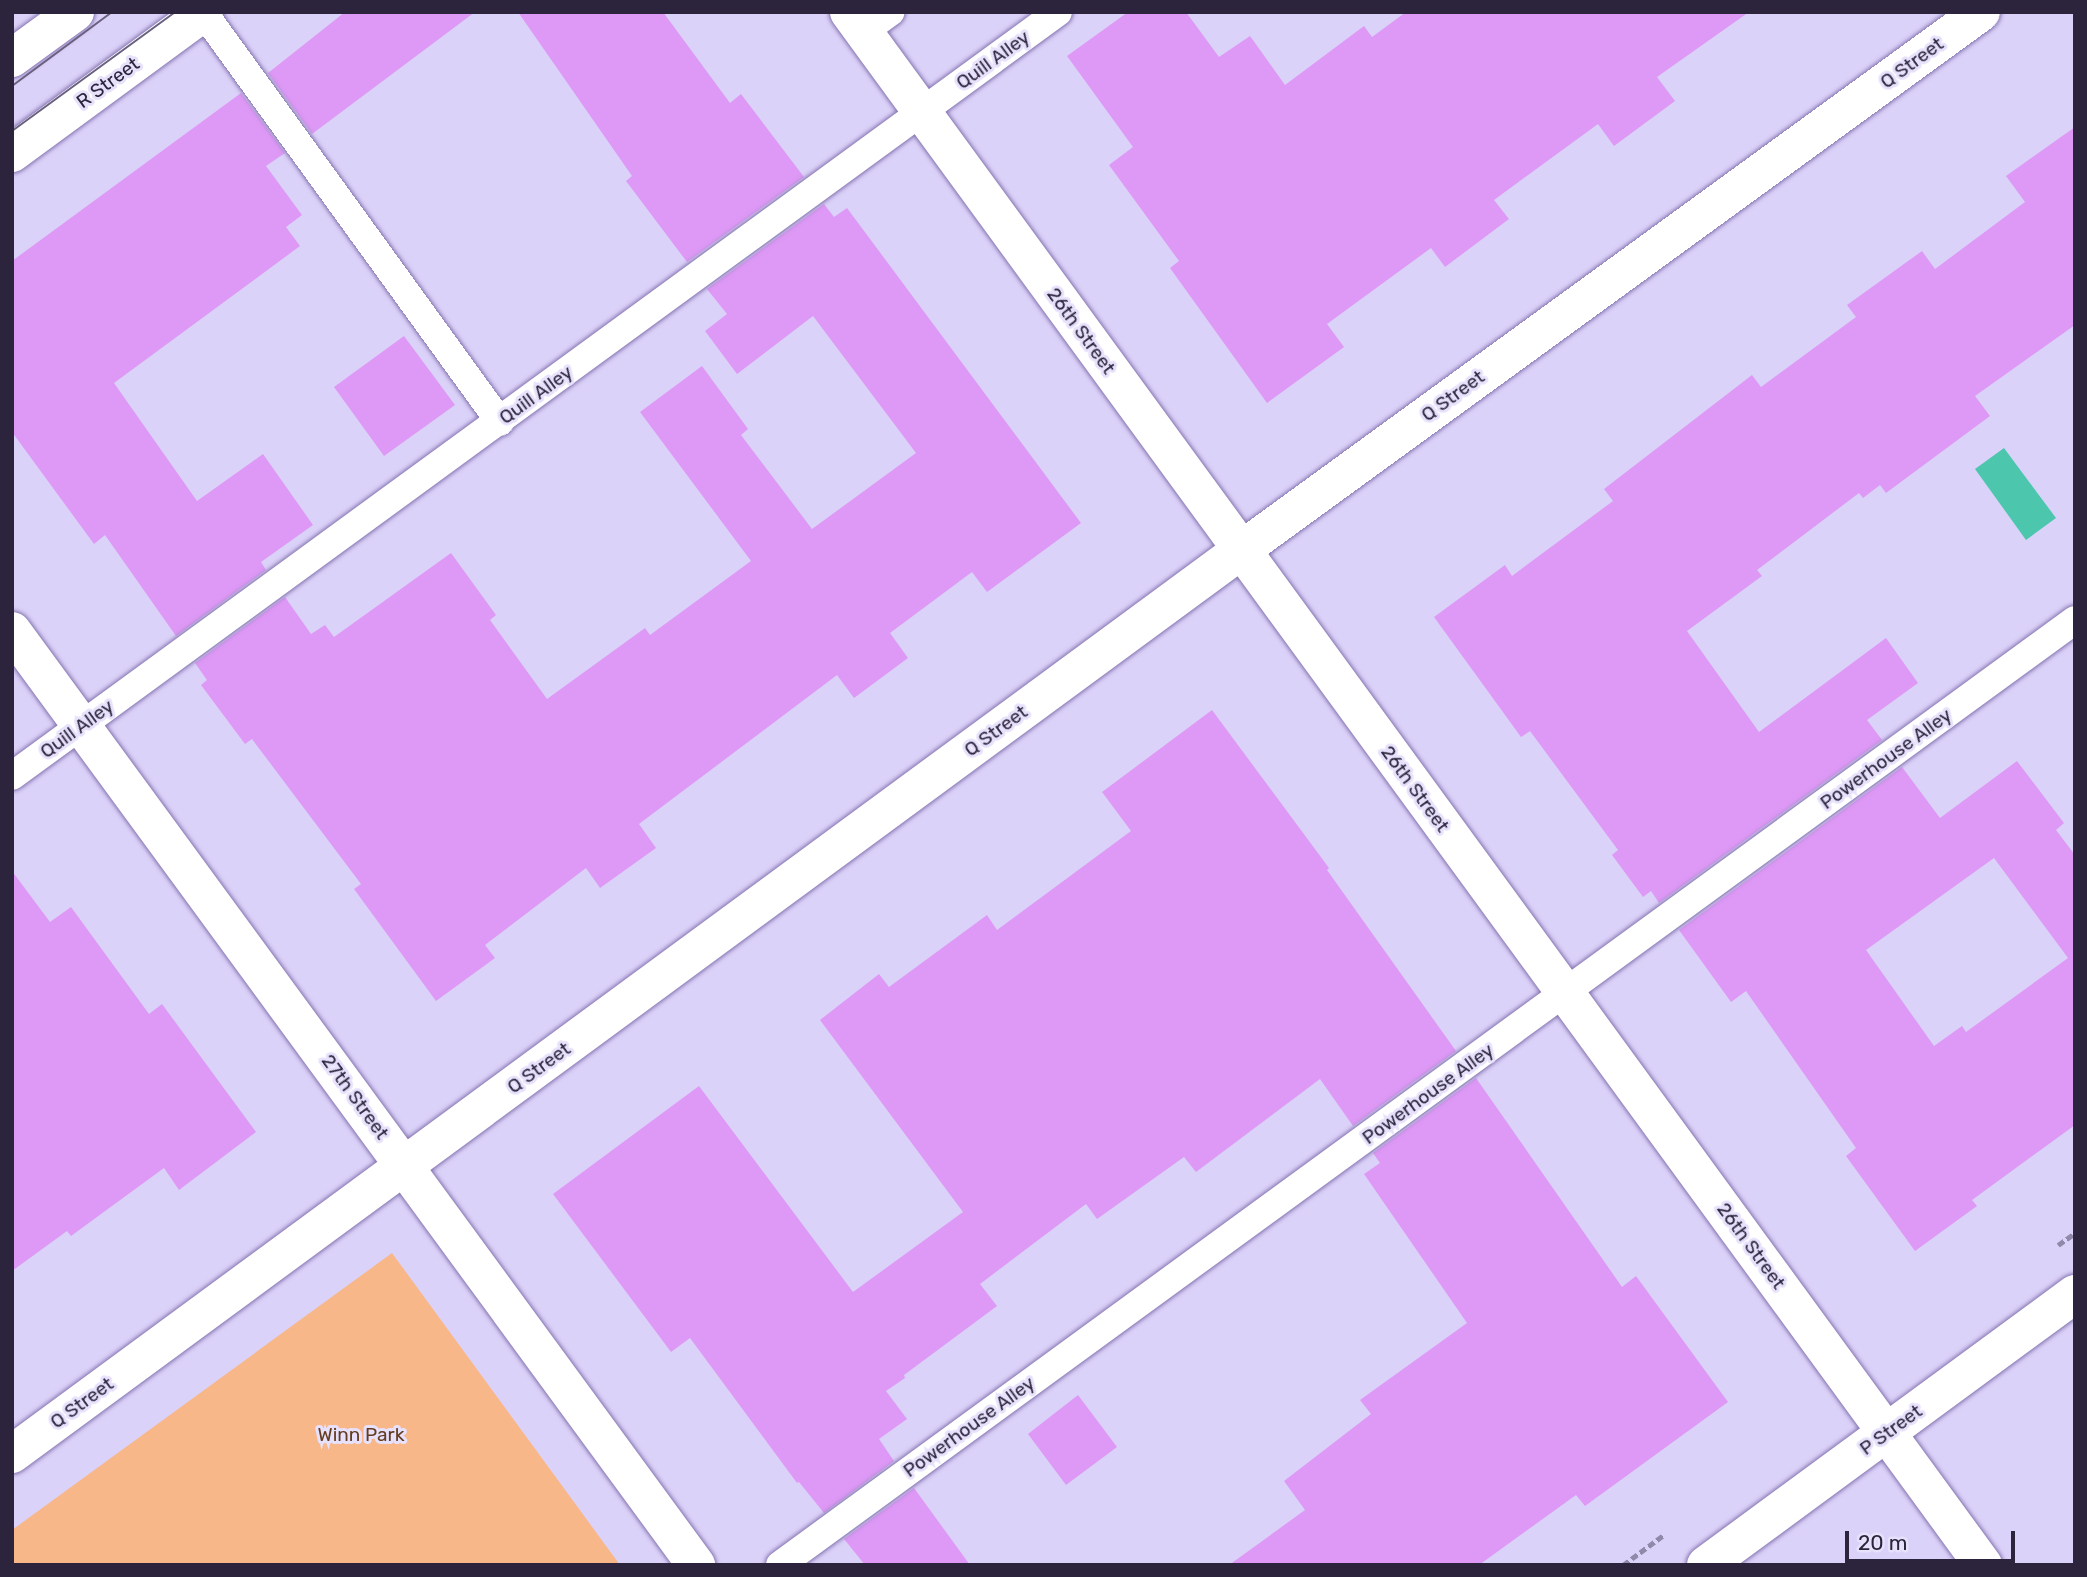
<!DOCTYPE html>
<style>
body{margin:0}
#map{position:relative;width:2087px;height:1577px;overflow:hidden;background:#dbd2f9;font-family:Rubik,sans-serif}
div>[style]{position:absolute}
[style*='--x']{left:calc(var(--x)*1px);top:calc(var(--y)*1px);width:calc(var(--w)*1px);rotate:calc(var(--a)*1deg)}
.green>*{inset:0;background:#f8b788}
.water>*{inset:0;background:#4cc7ae}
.building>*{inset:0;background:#dd99f5}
.path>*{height:4.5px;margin-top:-2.25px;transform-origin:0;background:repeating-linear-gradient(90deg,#9189aa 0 7px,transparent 0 10.5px)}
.roads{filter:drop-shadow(0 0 2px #8574b0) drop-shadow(0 0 2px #8574b0)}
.service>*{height:28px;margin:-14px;padding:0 14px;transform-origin:14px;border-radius:14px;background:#fff}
.minor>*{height:38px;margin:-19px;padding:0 19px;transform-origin:19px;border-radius:19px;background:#fff}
.secondary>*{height:38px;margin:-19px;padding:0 19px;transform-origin:19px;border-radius:19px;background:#fff}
.tram>*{height:2px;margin:-1px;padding:0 1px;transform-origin:1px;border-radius:1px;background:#69617f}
span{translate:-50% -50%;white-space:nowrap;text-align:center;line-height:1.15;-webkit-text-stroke:6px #e7e1fc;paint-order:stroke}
.street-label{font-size:19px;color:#2b243c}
.park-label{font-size:19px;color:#633c1e}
.frame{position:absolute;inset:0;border:14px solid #2b243c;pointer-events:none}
.scale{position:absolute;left:1845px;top:1531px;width:170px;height:32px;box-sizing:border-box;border:4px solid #2b243c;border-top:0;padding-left:9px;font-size:21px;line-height:24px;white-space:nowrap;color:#2b243c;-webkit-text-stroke:5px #e7e1fc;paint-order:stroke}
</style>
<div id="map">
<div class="green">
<div style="clip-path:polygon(392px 1253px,620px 1565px,12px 1565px,12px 1530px)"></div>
</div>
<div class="water">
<div style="clip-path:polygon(2004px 448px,2056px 518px,2026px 540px,1975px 469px)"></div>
</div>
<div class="building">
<div style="clip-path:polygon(345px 12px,475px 12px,312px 134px,268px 73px)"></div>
<div style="clip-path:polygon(518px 12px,663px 12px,730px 103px,741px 94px,804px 177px,687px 262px,626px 181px,632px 176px)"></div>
<div style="clip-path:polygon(1128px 12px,1186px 12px,1219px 57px,1250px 36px,1285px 85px,1364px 26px,1372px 37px,1406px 12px,1749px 12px,1657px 77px,1675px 101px,1614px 146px,1598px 124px,1494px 200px,1509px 219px,1445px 267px,1431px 248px,1327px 324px,1344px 347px,1267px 403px,1170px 268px,1179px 261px,1109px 165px,1133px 147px,1067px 56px)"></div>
<div style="clip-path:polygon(241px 93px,285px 153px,266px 166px,302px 215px,286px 227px,300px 246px,114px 383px,197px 501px,263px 454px,313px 525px,261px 562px,266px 570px,176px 636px,105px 535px,94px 544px,12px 432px,12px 261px)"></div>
<div style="clip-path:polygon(2075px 127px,2075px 325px,1975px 396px,1990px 416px,1886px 493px,1880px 485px,1863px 498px,1859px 493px,1757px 570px,1762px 576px,1687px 631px,1759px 732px,1886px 638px,1918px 683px,1867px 720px,1882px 740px,1659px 903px,1651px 891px,1643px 897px,1612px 855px,1618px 850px,1530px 731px,1521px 737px,1434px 617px,1505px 565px,1512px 576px,1613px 501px,1604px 489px,1752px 375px,1761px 387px,1856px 317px,1847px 305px,1922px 251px,1935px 269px,2025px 202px,2006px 176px)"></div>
<div style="clip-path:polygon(824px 204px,834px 217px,847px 208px,1081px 523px,987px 592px,972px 572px,890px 633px,908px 658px,854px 698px,837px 675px,639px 824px,656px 848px,600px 888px,586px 868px,485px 945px,495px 958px,436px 1001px,354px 889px,361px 884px,252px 739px,245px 744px,201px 685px,207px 680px,195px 663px,285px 597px,311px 634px,325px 625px,334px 637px,451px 553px,496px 615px,490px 620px,547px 699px,645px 628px,650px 635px,751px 561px,640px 412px,702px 366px,748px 429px,741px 435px,812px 529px,916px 453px,813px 316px,737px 374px,705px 331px,727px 314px,707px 289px)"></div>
<div style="clip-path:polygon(404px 336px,455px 405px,384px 456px,334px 387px)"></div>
<div style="clip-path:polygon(1212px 710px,1329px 868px,1327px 870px,1456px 1051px,1353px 1126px,1320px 1079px,1196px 1172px,1184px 1157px,1097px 1219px,1086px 1204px,980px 1284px,997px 1306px,904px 1375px,905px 1378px,886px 1391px,907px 1419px,879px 1439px,894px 1461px,824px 1513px,799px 1482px,797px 1483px,690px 1338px,671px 1352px,553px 1194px,699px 1086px,853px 1292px,963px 1212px,820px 1020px,879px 974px,889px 987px,987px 915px,997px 930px,1131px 831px,1102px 792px)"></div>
<div style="clip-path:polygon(evenodd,2017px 761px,2064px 823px,2056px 830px,2075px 855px,2075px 1125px,1972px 1200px,1977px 1206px,1915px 1251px,1846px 1156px,1856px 1148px,1746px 991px,1731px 1002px,1679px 930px,1902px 767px,1940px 818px,2017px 761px,1994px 858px,2068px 958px,1966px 1032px,1962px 1026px,1934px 1046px,1866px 950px,1994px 858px)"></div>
<div style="clip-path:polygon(12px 871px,50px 922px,71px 907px,149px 1014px,162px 1004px,256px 1132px,179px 1190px,164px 1168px,71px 1236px,67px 1231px,12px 1271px)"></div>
<div style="clip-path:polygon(1476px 1078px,1622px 1287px,1636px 1276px,1728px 1402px,1585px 1506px,1576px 1495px,1479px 1565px,1229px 1565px,1305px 1510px,1284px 1481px,1371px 1414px,1360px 1400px,1467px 1323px,1364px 1174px,1380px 1163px,1373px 1153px)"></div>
<div style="clip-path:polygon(1078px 1395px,1117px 1447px,1066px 1485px,1028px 1434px)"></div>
<div style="clip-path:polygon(914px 1488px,970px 1565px,865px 1565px,844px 1539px)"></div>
</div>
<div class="path">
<div style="--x:2058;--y:1245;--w:21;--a:-35"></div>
<div style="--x:1623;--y:1565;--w:52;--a:-36.4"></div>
</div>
<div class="roads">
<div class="service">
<div style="--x:203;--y:12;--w:506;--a:54.08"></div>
<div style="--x:863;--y:32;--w:34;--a:-36"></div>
<div style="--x:12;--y:776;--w:1295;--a:-36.14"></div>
<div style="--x:780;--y:1565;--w:1603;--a:-36.12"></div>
</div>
<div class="minor">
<div style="--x:849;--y:12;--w:1923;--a:53.86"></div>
<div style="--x:12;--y:58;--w:78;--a:-36.1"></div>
<div style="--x:12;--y:153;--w:238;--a:-36.3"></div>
<div style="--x:12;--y:631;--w:1158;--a:53.78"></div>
</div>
<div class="secondary">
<div style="--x:12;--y:1454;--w:1524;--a:-36.33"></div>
<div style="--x:1240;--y:551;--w:916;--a:-36.03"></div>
<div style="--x:1706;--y:1565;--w:458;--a:-36.3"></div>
</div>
</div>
<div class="tram">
<div style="--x:12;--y:86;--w:124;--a:-36.5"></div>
<div style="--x:12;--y:131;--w:202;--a:-36.1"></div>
</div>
<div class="street-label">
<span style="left:993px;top:60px;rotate:-36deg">Quill Alley</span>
<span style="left:1912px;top:63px;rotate:-36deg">Q Street</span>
<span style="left:108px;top:83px;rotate:-36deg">R Street</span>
<span style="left:1081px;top:331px;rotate:54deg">26th Street</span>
<span style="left:536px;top:395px;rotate:-36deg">Quill Alley</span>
<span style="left:1453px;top:396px;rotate:-36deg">Q Street</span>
<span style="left:77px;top:729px;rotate:-36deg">Quill Alley</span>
<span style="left:996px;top:731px;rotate:-36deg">Q Street</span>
<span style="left:1886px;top:759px;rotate:-36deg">Powerhouse Alley</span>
<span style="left:1415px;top:789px;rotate:54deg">26th Street</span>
<span style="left:539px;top:1068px;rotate:-36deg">Q Street</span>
<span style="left:1428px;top:1094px;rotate:-36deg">Powerhouse Alley</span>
<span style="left:355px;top:1097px;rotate:54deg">27th Street</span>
<span style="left:1751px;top:1246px;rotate:54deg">26th Street</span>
<span style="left:82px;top:1403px;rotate:-36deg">Q Street</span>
<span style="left:969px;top:1427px;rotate:-36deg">Powerhouse Alley</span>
<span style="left:1891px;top:1430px;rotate:-36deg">P Street</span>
</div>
<div class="park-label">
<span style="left:361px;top:1435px">Winn Park</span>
</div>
<div class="frame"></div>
<div class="scale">20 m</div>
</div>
